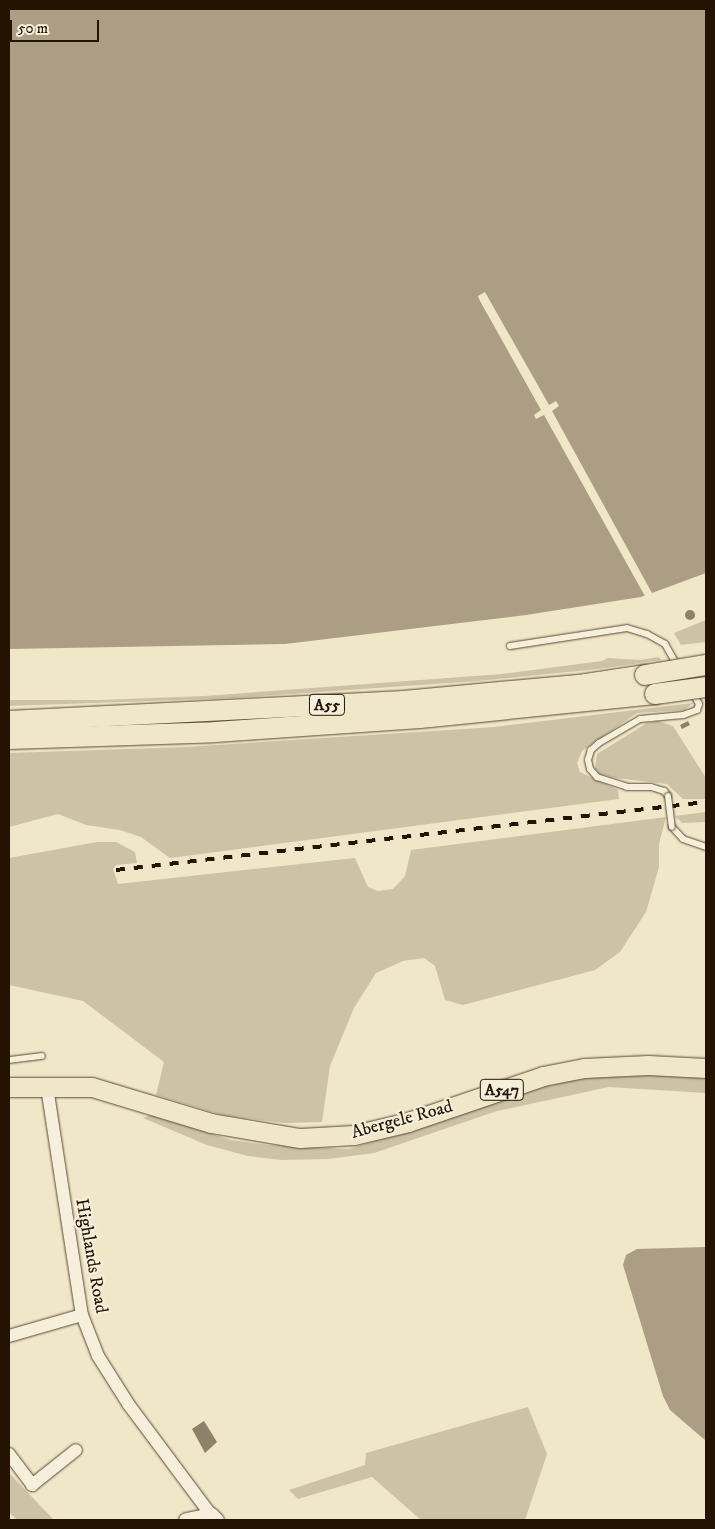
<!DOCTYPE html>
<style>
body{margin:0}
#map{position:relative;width:715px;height:1529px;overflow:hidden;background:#f0e6c8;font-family:"IM FELL DW Pica",serif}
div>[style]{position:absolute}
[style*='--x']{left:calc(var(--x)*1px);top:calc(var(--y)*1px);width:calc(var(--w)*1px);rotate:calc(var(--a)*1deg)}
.green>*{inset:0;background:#cdc2a6}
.water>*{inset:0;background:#ab9e85}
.pier>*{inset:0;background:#f0e6c8}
.building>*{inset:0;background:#8f8169}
.round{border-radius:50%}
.roads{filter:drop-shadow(0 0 1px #584834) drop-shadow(0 0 1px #584834)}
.service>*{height:6px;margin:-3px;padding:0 3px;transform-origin:3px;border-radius:3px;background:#f5efdb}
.minor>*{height:12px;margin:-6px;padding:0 6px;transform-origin:6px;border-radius:6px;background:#f5efdb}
.tertiary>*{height:15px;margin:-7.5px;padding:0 7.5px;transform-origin:7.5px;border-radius:7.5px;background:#f5efdb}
.primary>*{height:19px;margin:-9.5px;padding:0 9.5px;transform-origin:9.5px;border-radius:9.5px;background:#f0e6c8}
.trunk>*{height:20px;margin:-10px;padding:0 10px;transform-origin:10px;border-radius:10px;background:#f0e6c8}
.rail>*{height:4px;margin-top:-2px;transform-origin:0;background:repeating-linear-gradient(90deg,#251302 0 9px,transparent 0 18px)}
.bridges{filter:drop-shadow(0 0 1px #584834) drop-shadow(0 0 1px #584834)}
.service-bridge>*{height:6px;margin:-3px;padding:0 3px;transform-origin:3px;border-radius:3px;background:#f5efdb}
.trunk-bridge>*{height:20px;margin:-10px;padding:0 10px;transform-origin:10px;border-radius:10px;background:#f0e6c8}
span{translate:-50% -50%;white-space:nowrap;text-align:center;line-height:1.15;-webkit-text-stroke:4.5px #f5efdb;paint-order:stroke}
.shield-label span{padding:1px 4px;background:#f5efdb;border:1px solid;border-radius:4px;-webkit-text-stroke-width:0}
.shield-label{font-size:16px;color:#251302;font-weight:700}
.street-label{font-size:18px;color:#251302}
.frame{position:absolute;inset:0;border:10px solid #251302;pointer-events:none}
.scale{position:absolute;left:10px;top:20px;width:89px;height:22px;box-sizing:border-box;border:2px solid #251302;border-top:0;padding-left:6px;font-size:15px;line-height:18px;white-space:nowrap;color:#251302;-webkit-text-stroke:4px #f5efdb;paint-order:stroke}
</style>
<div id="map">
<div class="green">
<div style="clip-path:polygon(706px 620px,706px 642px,681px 645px,674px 633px)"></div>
<div style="clip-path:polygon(659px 657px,661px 660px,598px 669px,478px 681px,233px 698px,9px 706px,9px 700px,99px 700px,204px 696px,502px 674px,602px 661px,608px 658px,640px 660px)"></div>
<div style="clip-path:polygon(693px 703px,685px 710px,637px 713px,582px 751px,577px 763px,580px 772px,618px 790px,619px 799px,170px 858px,141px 837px,120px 830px,86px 825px,58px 814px,9px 827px,9px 753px,186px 747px,494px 727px)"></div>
<div style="clip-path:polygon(647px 723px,658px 721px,673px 726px,706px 778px,706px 799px,683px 799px,667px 784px,616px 778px,600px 774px,595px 769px,597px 754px)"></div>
<div style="clip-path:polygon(706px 812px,706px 822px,682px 823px,675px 816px)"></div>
<div style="clip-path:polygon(666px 817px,659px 844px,659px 867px,646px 912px,620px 952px,595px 970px,463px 1005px,445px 1000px,435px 966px,424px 958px,403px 961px,376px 973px,354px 1008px,330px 1066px,322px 1122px,284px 1123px,222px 1115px,156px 1095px,164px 1062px,83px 1001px,9px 985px,9px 858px,97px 842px,116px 842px,135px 852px,137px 863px,116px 865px,113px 869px,118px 884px,355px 858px,368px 887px,378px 891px,393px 889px,405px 876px,411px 850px)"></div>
<div style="clip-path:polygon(654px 1071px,706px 1078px,706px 1093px,609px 1087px,497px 1111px,374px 1153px,328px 1159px,281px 1160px,248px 1156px,207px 1145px,143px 1118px,151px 1115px,231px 1140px,268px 1145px,348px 1149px,441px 1122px,527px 1089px,585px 1076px)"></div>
<div style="clip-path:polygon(528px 1407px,547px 1454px,525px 1520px,421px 1520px,372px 1477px,298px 1499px,289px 1490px,365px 1465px,366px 1453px)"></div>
<div style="clip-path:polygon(9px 1473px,54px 1520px,17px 1520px,9px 1512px)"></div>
</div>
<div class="water">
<div style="clip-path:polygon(9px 9px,706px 9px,706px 573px,641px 597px,526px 615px,285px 644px,9px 649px)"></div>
<div style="clip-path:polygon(706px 1247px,706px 1441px,670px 1410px,663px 1396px,623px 1265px,626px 1255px,637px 1249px)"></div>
</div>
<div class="pier">
<div style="clip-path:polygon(485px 292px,549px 405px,556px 401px,559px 406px,552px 411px,653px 595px,646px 598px,544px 415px,536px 419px,534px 415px,541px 410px,480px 301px,478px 296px)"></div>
</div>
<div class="building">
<div class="round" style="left:685px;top:610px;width:10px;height:10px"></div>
<div style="clip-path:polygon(688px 721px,690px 725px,682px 729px,680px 725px)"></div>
<div style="clip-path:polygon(204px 1421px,217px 1442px,205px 1453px,192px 1429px)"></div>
</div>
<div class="roads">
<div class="service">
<div style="--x:510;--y:646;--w:118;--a:-8.7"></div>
<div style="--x:627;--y:628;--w:21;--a:17"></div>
<div style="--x:647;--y:634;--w:21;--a:29"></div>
<div style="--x:665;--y:644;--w:69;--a:60.5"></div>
<div style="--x:699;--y:704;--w:6;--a:108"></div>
<div style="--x:697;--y:710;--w:15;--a:160"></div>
<div style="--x:683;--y:715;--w:43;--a:174.7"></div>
<div style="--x:640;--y:719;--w:48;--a:149.7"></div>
<div style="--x:599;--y:743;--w:11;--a:139"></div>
<div style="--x:591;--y:750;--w:10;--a:107"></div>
<div style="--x:588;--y:760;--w:9;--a:77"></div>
<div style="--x:590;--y:769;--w:11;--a:49"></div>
<div style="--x:597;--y:777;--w:32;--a:18"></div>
<div style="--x:627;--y:787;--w:24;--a:0"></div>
<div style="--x:651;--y:787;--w:14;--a:17"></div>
<div style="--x:664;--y:791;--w:6;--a:51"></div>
<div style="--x:672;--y:827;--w:16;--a:47"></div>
<div style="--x:683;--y:839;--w:24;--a:19"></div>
<div style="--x:9;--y:1060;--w:33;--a:-7"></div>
</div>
<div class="minor">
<div style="--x:47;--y:1087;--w:231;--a:81.3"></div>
<div style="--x:82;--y:1315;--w:44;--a:68.7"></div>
<div style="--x:98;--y:1356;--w:58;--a:57.7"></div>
<div style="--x:129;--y:1405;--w:137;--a:53.3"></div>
<div style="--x:9;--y:1336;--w:76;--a:-16"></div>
<div style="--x:9;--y:1454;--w:39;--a:53"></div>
<div style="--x:32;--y:1485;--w:56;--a:-38.5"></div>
</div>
<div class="tertiary">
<div style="--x:186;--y:1520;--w:25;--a:-11"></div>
<div style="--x:211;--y:1515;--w:7;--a:45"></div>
</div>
<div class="primary">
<div style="--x:9;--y:1087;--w:83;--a:0"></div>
<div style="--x:92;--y:1087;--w:124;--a:16.8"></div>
<div style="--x:211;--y:1123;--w:90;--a:9.6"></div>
<div style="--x:300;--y:1138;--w:54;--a:-3.2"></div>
<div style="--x:354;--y:1135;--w:56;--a:-13.5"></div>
<div style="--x:408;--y:1122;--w:143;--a:-18.8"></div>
<div style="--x:543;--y:1076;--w:42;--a:-11"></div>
<div style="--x:584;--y:1068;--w:64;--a:-2.7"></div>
<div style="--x:648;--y:1065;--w:58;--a:3"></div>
</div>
<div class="trunk">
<div style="--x:9;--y:721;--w:396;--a:-2.9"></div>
<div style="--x:404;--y:701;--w:183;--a:-5.3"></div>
<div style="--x:586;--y:684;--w:60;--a:-8.7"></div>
<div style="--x:9;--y:739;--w:206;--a:-1.9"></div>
<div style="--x:215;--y:732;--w:205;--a:-3.9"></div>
<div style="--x:420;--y:718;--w:236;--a:-5.8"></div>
</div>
</div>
<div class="rail">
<div style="--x:116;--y:870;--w:594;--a:-6.57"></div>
</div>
<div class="bridges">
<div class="service-bridge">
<div style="--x:668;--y:796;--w:31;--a:83"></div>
</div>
<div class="trunk-bridge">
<div style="--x:645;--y:675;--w:62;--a:-9.3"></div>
<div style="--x:655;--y:694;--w:51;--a:-7.8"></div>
</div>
</div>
<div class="shield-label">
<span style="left:327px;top:705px">A55</span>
<span style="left:502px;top:1090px">A547</span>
</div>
<div class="street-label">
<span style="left:402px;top:1120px;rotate:-15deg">Abergele Road</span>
<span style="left:91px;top:1256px;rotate:80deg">Highlands Road</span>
</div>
<div class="frame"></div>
<div class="scale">50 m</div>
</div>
